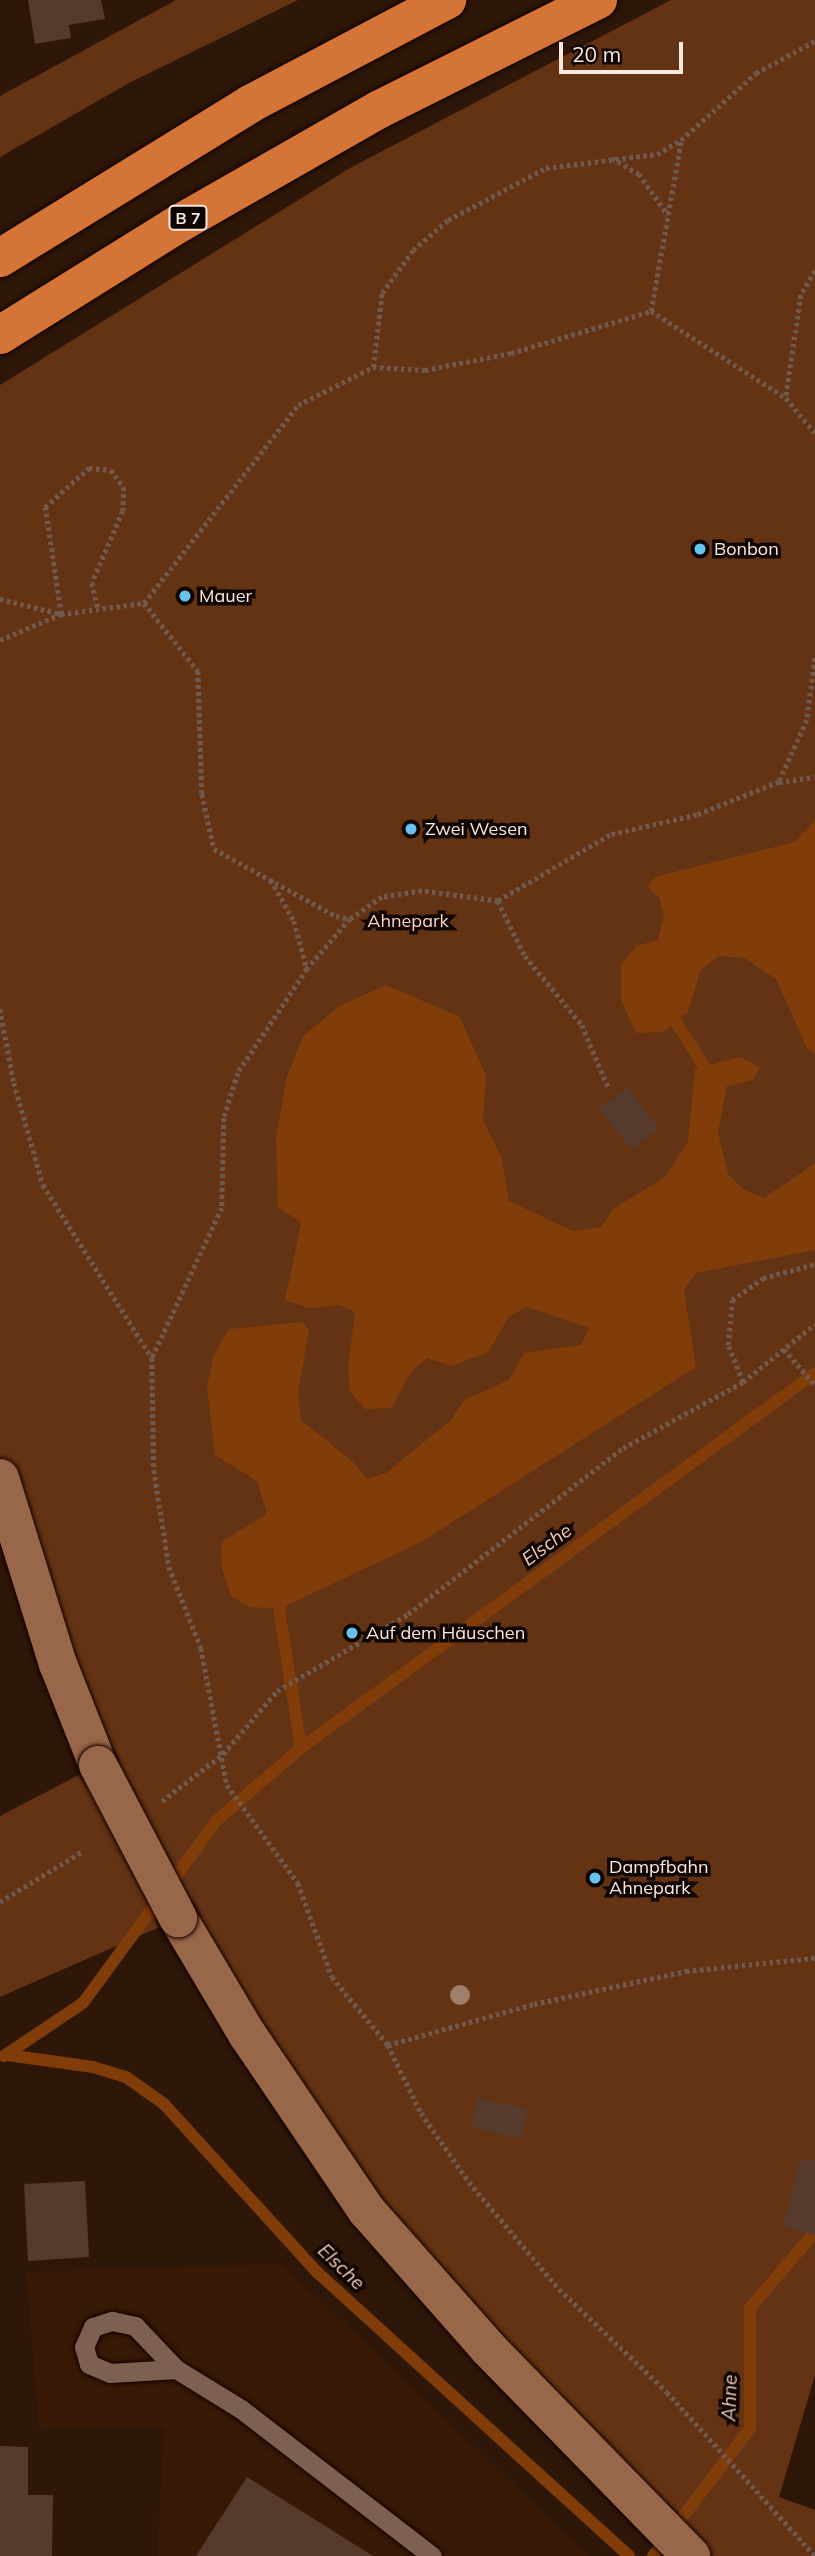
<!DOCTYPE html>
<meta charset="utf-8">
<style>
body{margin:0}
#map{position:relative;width:815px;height:2556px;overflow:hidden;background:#2e1608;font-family:Mulish,sans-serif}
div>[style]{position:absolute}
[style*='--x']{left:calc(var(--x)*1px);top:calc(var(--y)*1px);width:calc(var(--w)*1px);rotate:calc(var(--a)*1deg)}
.built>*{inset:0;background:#371906}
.green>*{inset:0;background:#643314}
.water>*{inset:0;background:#803c09}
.stream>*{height:12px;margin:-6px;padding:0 6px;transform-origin:6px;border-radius:6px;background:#803c09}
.building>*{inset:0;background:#563b2c}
.path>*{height:4.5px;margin-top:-2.25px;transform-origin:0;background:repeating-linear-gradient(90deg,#705a4d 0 3.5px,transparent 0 7px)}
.roads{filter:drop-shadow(0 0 2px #150200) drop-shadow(0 0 2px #150200)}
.lane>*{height:19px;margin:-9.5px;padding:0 9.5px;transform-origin:9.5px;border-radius:9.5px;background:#7e6050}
.secondary>*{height:38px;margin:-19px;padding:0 19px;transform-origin:19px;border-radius:19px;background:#986648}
.highway>*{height:38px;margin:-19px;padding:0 19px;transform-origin:19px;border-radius:19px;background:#d47437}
.bridges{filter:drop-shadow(0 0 2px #150200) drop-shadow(0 0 2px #150200)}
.secondary-bridge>*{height:38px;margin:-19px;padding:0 19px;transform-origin:19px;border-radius:19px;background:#986648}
.trees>*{width:20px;height:20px;margin:-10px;border-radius:50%;background:#a07e6c}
.dots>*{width:19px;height:19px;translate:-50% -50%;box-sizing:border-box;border:4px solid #0f0502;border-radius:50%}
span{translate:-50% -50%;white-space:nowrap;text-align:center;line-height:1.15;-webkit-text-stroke:7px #0f0502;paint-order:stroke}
.shield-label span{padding:2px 5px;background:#0f0502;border:2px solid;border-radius:5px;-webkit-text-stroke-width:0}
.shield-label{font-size:16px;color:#fae9df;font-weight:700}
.poi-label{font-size:18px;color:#fae9df}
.left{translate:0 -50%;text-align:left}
.park-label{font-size:18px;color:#fdd4bd}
.water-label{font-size:19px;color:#f7ceb7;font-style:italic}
.scale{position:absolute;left:559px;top:42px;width:124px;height:32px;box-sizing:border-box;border:4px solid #fae9df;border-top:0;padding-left:9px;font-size:21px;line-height:24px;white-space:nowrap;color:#fae9df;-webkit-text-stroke:5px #0f0502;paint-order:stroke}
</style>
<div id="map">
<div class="built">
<div style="clip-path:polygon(282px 2264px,589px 2556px,157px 2556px,164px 2427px,39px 2429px,26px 2272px)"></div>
</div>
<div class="green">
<div style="clip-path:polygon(176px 0,298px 0,129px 83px,0 157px,0 96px)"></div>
<div style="clip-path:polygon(671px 0,815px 0,815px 2375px,779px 2497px,815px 2510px,815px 2556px,691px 2556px,488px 2348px,178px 1919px,0 1997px,0 1816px,98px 1765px,23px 1561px,0 1458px,0 385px,350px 168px)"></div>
</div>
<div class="water">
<div style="clip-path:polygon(815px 820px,815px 1054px,807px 1048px,776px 979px,744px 958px,718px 956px,700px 971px,688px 1012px,663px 1032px,636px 1033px,621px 1000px,621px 965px,636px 946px,658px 940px,664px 915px,659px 897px,647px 887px,654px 877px,795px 842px)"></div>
<div style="clip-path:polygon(386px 985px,460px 1017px,486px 1076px,483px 1120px,502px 1158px,509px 1201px,573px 1231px,601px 1227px,613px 1209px,665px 1177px,688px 1142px,695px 1069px,740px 1057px,760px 1067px,753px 1080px,727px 1086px,718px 1132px,728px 1174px,744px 1190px,764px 1198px,815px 1163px,815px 1250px,696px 1273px,684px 1290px,696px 1367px,423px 1541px,279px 1609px,250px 1607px,231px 1596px,222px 1569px,221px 1542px,267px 1514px,257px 1481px,215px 1455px,207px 1387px,213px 1357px,229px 1329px,303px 1322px,309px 1330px,298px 1393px,301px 1420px,352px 1461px,367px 1479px,386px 1473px,451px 1420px,464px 1400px,509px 1380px,524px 1353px,581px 1345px,589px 1328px,527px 1307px,509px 1317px,488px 1352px,452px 1366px,427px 1358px,412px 1371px,391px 1408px,365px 1409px,350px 1392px,348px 1366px,355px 1312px,339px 1305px,309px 1308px,285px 1300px,301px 1223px,278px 1207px,276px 1137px,287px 1076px,304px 1035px,340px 1006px)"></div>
</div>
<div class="stream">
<div style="--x:676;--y:1022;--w:52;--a:57.5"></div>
<div style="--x:301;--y:1748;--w:636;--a:-36.11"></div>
<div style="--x:7;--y:2055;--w:87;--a:7.9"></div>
<div style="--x:93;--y:2067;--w:34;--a:17"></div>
<div style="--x:126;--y:2077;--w:47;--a:35.4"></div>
<div style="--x:164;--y:2104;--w:227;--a:47.7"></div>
<div style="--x:317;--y:2272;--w:422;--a:42.3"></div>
<div style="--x:4;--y:2056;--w:95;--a:-33.9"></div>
<div style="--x:83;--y:2003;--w:225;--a:-53.8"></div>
<div style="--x:216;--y:1821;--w:112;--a:-40.7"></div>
<div style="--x:301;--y:1748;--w:141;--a:-99"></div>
<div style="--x:653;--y:2556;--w:161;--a:-52.8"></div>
<div style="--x:750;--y:2428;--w:120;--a:-90"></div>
<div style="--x:750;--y:2308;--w:100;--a:-49.5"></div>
</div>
<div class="building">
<div style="clip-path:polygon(28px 0,101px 0,105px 19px,69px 25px,71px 38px,35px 44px)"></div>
<div style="clip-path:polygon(626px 1087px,659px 1128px,633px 1150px,599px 1109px)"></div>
<div style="clip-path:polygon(477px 2098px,528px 2109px,522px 2139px,471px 2128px)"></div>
<div style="clip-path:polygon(800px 2158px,815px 2162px,815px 2235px,783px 2227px)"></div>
<div style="clip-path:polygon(85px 2181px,89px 2257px,28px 2261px,24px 2184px)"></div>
<div style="clip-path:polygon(0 2446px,28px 2447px,28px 2495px,53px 2495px,52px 2556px,0 2556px)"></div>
<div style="clip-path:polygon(247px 2477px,373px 2556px,196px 2556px)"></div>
</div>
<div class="path">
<div style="--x:612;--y:158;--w:31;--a:31"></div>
<div style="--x:639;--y:174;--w:50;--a:54.7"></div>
<div style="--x:815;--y:271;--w:28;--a:120"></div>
<div style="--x:801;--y:295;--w:104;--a:98.3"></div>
<div style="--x:786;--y:398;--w:45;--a:50.4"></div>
<div style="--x:651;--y:311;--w:161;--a:32.8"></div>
<div style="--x:373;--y:367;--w:52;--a:3.3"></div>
<div style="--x:425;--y:370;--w:88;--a:-11.2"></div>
<div style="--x:511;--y:353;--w:146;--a:-16.7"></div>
<div style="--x:651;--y:311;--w:174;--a:-80"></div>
<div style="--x:681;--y:140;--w:101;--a:-41.8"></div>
<div style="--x:756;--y:73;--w:67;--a:-28.5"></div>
<div style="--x:0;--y:599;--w:63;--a:13.8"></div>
<div style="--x:61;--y:614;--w:84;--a:-7.5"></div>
<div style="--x:144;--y:603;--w:251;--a:-52.1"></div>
<div style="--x:298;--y:405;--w:84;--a:-26.9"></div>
<div style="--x:373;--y:367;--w:75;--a:-83.1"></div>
<div style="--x:382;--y:293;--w:53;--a:-54.2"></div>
<div style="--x:413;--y:250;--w:46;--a:-40.6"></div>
<div style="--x:448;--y:220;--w:111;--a:-28"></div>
<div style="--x:546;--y:168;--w:112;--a:-7.2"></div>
<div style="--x:657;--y:154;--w:28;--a:-30"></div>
<div style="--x:144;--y:603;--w:87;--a:51.5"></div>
<div style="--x:198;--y:671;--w:123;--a:88.1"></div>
<div style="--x:202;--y:794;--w:56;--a:77.7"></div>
<div style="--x:214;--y:849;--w:139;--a:28.8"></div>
<div style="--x:336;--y:916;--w:13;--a:13"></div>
<div style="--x:0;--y:640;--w:66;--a:-23.1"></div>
<div style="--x:61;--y:614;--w:108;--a:-98.5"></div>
<div style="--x:45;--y:507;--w:59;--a:-41.6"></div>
<div style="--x:89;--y:468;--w:22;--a:5"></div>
<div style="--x:111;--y:470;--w:21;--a:53"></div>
<div style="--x:124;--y:487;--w:24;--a:92"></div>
<div style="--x:123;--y:511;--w:78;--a:113.3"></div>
<div style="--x:92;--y:583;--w:27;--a:77"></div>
<div style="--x:815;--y:658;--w:63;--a:97.4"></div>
<div style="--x:807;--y:720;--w:68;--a:114.3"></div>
<div style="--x:779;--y:782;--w:88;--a:158.1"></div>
<div style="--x:697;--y:815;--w:89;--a:167.1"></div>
<div style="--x:610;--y:835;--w:130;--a:149.5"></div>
<div style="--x:498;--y:901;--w:77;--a:-172.5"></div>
<div style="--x:422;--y:891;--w:40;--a:171.5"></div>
<div style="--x:382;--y:897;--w:39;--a:145"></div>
<div style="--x:350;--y:919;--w:66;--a:130.7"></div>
<div style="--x:307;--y:969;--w:125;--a:123.6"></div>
<div style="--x:238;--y:1073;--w:47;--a:107.3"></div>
<div style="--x:224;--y:1118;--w:90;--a:91.3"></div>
<div style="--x:222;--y:1208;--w:166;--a:115"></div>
<div style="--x:152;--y:1358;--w:112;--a:89"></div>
<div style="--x:154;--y:1470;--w:98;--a:81.2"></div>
<div style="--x:169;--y:1567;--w:87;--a:68.4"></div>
<div style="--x:201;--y:1648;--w:139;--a:79.3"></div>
<div style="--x:227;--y:1785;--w:121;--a:54.1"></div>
<div style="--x:298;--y:1883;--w:100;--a:70.1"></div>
<div style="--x:332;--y:1977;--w:88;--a:50.5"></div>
<div style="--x:388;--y:2045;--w:76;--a:64.1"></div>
<div style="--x:421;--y:2113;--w:84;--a:55.2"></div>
<div style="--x:469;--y:2182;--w:140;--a:49.9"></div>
<div style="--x:559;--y:2289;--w:149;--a:43.6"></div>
<div style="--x:667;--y:2392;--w:221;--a:47.9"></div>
<div style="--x:779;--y:782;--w:36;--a:-8"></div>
<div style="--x:271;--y:880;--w:47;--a:60.7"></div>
<div style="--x:294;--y:921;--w:50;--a:74.8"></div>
<div style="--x:498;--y:901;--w:61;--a:63.9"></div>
<div style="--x:525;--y:956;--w:89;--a:50.4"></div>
<div style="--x:582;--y:1025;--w:67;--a:67.2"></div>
<div style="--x:0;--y:1009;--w:75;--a:79.3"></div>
<div style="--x:14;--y:1083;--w:106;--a:74.1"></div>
<div style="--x:43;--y:1185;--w:204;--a:57.8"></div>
<div style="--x:784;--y:1349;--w:48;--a:49.3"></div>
<div style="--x:743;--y:1382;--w:40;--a:-112"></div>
<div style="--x:728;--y:1345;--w:45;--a:-84.9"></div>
<div style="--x:732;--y:1300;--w:38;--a:-35"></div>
<div style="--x:763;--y:1278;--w:54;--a:-15.1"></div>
<div style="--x:162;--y:1801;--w:77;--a:-37.6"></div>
<div style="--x:223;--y:1754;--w:83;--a:-49.4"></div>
<div style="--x:277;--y:1691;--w:152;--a:-30.4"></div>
<div style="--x:408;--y:1614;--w:272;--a:-37.7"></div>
<div style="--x:623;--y:1448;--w:137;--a:-28.8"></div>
<div style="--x:743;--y:1382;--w:92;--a:-38.9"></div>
<div style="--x:0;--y:1902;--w:95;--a:-31.7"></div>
<div style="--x:388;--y:2045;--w:152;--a:-15.7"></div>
<div style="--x:534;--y:2004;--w:156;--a:-12.2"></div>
<div style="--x:686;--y:1971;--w:130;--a:-5.8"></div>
</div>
<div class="roads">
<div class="lane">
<div style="--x:176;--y:2369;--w:66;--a:176.5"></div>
<div style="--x:110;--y:2373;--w:23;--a:-157"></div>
<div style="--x:89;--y:2364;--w:18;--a:-106"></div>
<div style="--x:84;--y:2347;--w:22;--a:-66"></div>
<div style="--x:93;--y:2327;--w:20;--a:-18"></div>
<div style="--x:112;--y:2321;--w:24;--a:12"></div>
<div style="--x:135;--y:2326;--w:59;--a:46.4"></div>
<div style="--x:176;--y:2369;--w:76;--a:31.6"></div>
<div style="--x:241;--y:2409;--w:241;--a:37.6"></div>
</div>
<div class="secondary">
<div style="--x:0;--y:1478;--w:195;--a:72.7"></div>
<div style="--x:58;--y:1664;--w:109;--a:68.4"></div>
<div style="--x:178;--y:1918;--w:135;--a:59.3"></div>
<div style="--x:247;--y:2034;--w:214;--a:55.9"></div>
<div style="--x:367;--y:2211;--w:183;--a:48.5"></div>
<div style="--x:488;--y:2348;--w:291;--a:45.7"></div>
</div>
<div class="highway">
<div style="--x:0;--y:258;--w:294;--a:-31.6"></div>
<div style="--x:250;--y:104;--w:223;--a:-27.8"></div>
<div style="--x:0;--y:335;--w:212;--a:-31.9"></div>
<div style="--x:180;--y:223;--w:230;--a:-29.7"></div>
<div style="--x:380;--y:109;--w:244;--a:-26.6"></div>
</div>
</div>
<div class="bridges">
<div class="secondary-bridge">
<div style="--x:98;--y:1765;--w:173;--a:62.4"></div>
</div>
</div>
<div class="trees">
<div style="left:460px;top:1995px"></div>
</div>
<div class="dots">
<div style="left:700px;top:549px;background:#66c4ef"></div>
<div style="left:185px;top:596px;background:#66c4ef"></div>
<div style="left:411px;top:829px;background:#66c4ef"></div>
<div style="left:352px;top:1633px;background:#66c4ef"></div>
<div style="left:595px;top:1878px;background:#66c4ef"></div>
</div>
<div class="shield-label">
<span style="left:188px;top:218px">B 7</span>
</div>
<div class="poi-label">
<span class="left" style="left:714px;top:549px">Bonbon</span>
<span class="left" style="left:199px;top:596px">Mauer</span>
<span class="left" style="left:425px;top:829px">Zwei Wesen</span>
<span class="left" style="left:366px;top:1633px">Auf dem Häuschen</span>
<span class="left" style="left:609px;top:1878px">Dampfbahn<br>Ahnepark</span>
</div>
<div class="park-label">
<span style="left:408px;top:921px">Ahnepark</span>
</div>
<div class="water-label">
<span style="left:547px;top:1545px;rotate:-36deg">Elsche</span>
<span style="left:341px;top:2267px;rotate:44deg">Elsche</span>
<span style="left:730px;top:2398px;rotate:-88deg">Ahne</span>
</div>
<div class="scale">20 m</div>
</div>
